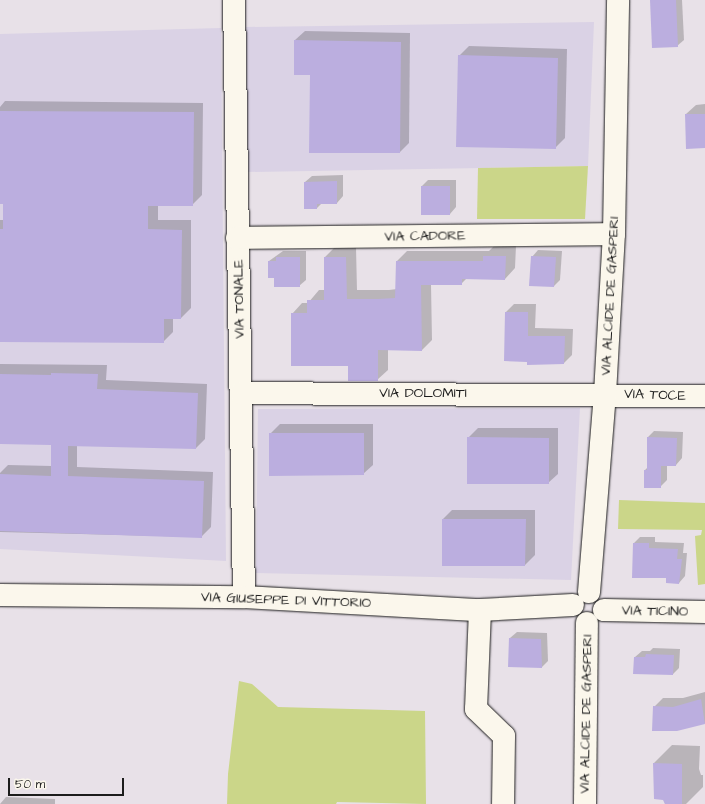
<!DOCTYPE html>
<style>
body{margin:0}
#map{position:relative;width:705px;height:804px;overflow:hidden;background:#e8e1e8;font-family:"Architects Daughter",sans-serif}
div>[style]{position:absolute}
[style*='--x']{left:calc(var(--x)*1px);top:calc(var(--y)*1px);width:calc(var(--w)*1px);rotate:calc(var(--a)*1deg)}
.built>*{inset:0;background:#dad2e5}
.green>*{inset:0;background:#cbd689}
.shadow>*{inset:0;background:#0003}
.building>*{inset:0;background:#bbaedf}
.roads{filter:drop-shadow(0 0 1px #1c1c1c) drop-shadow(0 0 1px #1c1c1c)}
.minor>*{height:22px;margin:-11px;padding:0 11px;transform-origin:11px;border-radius:11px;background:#fbf7ec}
span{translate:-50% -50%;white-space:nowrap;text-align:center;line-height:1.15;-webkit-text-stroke:3px #fbf7ec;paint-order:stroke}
.street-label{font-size:14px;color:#1c1c1c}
.scale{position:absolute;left:8px;top:778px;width:116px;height:18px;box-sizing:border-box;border:2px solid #1c1c1c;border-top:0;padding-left:5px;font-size:12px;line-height:14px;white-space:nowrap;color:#1c1c1c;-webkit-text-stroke:3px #fbf7ec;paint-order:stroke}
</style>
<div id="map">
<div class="built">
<div style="clip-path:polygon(594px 22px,588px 166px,248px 172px,246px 27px)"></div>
<div style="clip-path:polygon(221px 28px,226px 561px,0 549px,0 34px)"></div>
<div style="clip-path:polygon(580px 408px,571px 580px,256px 573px,258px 409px)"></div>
</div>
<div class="green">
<div style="clip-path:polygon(588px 166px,585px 219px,477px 219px,478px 168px)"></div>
<div style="clip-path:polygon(619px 500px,705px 503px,705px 584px,698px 585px,695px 536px,701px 535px,702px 530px,618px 529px)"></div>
<div style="clip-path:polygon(239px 681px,252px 684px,278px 707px,425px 711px,426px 804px,337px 802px,336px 804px,227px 804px,228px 774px)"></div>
</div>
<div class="shadow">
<div style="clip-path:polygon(651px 0,682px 0,684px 40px,677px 46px)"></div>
<div style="clip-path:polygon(305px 31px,410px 33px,409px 143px,400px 152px,311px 74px,295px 40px)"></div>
<div style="clip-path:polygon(469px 46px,567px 49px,565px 138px,555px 148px,459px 56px)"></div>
<div style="clip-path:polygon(5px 101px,203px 103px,202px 195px,192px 205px,158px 205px,158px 220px,191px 220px,191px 308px,181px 318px,173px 318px,173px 332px,163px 342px,0 341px,0 220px,4px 220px,4px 203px,0 203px,0 107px)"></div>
<div style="clip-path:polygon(705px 104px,705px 147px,686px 114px,696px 105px)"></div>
<div style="clip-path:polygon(343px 175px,343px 196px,337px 203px,322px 203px,317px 208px,305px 182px,312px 176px)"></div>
<div style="clip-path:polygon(428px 180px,456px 180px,456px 207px,450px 214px,422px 186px)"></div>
<div style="clip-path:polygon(494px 246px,516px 246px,515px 268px,505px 279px,467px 278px,461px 284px,431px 284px,432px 340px,422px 350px,388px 350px,388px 370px,377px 380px,349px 365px,292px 314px,302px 303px,308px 303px,319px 290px,325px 290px,325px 257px,335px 247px,356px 247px,357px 290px,389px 290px,397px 289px,397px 261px,407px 251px,489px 251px)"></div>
<div style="clip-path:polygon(538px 250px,562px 251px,560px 280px,554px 286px,532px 257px)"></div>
<div style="clip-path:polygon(283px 251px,306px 251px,306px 280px,299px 286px,275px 277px,269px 261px)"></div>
<div style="clip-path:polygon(514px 304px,536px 304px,535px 328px,573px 329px,572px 355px,564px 363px,528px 361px,506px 312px)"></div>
<div style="clip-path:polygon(0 364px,107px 365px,106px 380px,207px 384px,205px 439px,196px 448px,77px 445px,77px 467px,213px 472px,211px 527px,201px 537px,0 532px,0 473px,8px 465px,52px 466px,52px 444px,0 443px)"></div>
<div style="clip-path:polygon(280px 424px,373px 424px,373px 465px,363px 474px,270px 434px)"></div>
<div style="clip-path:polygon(478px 428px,558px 428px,558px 474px,548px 483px,468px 438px)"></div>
<div style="clip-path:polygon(654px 431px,683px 432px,682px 458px,676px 465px,667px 465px,667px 480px,660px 487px,645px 470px,648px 467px,648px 437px)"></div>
<div style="clip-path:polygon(452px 510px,535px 510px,535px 555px,525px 565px,443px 519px)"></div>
<div style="clip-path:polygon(640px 537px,655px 537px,655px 542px,684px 543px,683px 553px,687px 553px,685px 576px,679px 583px,667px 577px,634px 543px)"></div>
<div style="clip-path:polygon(517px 632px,547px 633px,548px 661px,542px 667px,510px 638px)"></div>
<div style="clip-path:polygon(653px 648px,680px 649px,679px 668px,673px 674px,634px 673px,635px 657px,642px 651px,650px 651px)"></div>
<div style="clip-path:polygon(705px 692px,705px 723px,677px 730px,654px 707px,663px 698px,683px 698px)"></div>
<div style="clip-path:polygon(672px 745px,700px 746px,699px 769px,701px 775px,703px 775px,703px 787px,686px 804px,665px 804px,654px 763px)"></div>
<div style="clip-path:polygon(6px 797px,55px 799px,55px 804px,0 804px)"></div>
</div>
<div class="building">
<div style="clip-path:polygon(650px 0,676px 0,678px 47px,652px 48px)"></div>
<div style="clip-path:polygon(294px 40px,401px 42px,400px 153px,309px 153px,310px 75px,294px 75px)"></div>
<div style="clip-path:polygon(458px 55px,558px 58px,556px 149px,456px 147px)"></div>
<div style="clip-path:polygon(0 111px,194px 112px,193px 206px,148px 206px,148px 229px,182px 230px,181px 319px,164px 319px,164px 343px,0 342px,0 229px,3px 229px,3px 204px,0 204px)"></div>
<div style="clip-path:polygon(685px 114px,705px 114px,705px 148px,686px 149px)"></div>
<div style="clip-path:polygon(337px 181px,337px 204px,317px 204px,317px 209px,304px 209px,304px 182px)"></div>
<div style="clip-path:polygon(421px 186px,450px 186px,450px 215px,421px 215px)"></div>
<div style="clip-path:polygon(483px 256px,506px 256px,505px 280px,462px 279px,462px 285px,421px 285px,422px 351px,378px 350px,378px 381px,348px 381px,348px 366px,291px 366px,291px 313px,307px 313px,307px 300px,324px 300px,324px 257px,346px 257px,347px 299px,378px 299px,395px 298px,396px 261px,483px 261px)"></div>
<div style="clip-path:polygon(531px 256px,556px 257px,554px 287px,529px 286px)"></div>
<div style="clip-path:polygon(276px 257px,300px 257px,300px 287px,274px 287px,274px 278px,268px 278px,268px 261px,276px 261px)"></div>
<div style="clip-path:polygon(505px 312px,528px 312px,528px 336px,565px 336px,564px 364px,527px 365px,527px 362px,504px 361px)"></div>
<div style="clip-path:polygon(51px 373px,98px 374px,97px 389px,198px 393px,196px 449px,68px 446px,68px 476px,204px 481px,202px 538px,0 531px,0 474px,51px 476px,51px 445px,0 444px,0 374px,51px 375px)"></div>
<div style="clip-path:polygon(269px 433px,364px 433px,364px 475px,269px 476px)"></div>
<div style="clip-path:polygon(467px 437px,549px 438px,549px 484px,467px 484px)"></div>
<div style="clip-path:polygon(647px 437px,677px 438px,676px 466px,661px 466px,661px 488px,644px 488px,644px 470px,647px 470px)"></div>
<div style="clip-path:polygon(442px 519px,526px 519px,525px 566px,442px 566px)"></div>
<div style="clip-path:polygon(633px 543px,649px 543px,649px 548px,678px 549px,677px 559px,682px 559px,679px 584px,666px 583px,666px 578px,632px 578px)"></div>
<div style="clip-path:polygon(509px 638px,541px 639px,542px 668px,508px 667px)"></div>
<div style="clip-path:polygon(646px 654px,674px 655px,673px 675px,633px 674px,634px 657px,645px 657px)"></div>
<div style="clip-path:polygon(701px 699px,705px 724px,677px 731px,652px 731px,653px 706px,673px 707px)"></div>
<div style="clip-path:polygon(653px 763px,682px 764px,682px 804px,665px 804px,663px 800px,654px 799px)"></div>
</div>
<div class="roads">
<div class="minor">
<div style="--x:234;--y:0;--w:597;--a:89.04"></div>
<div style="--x:237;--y:238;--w:377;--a:-0.6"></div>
<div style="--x:241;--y:393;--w:464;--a:0.4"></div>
<div style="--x:589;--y:592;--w:199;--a:-85.4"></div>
<div style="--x:605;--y:394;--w:160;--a:-86.8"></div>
<div style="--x:614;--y:234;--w:234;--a:-89"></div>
<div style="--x:0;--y:595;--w:244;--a:0.5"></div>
<div style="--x:244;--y:597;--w:236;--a:3.2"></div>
<div style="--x:480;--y:610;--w:93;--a:-3.1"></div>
<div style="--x:480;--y:610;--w:99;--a:92.3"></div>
<div style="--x:476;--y:709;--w:39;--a:44"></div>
<div style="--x:504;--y:736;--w:68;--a:90.8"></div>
<div style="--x:604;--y:610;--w:101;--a:1.1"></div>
<div style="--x:585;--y:804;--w:181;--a:-89.4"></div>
</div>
</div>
<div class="street-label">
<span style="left:425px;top:236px;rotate:-1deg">VIA CADORE</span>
<span style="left:610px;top:296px;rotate:-87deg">VIA ALCIDE DE GASPERI</span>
<span style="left:239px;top:299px;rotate:-91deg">VIA TONALE</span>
<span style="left:423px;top:393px">VIA DOLOMITI</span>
<span style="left:655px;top:395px;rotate:2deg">VIA TOCE</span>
<span style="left:286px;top:600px;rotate:2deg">VIA GIUSEPPE DI VITTORIO</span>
<span style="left:655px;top:611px;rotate:1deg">VIA TICINO</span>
<span style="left:586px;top:714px;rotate:-89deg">VIA ALCIDE DE GASPERI</span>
</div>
<div class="scale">50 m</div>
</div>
